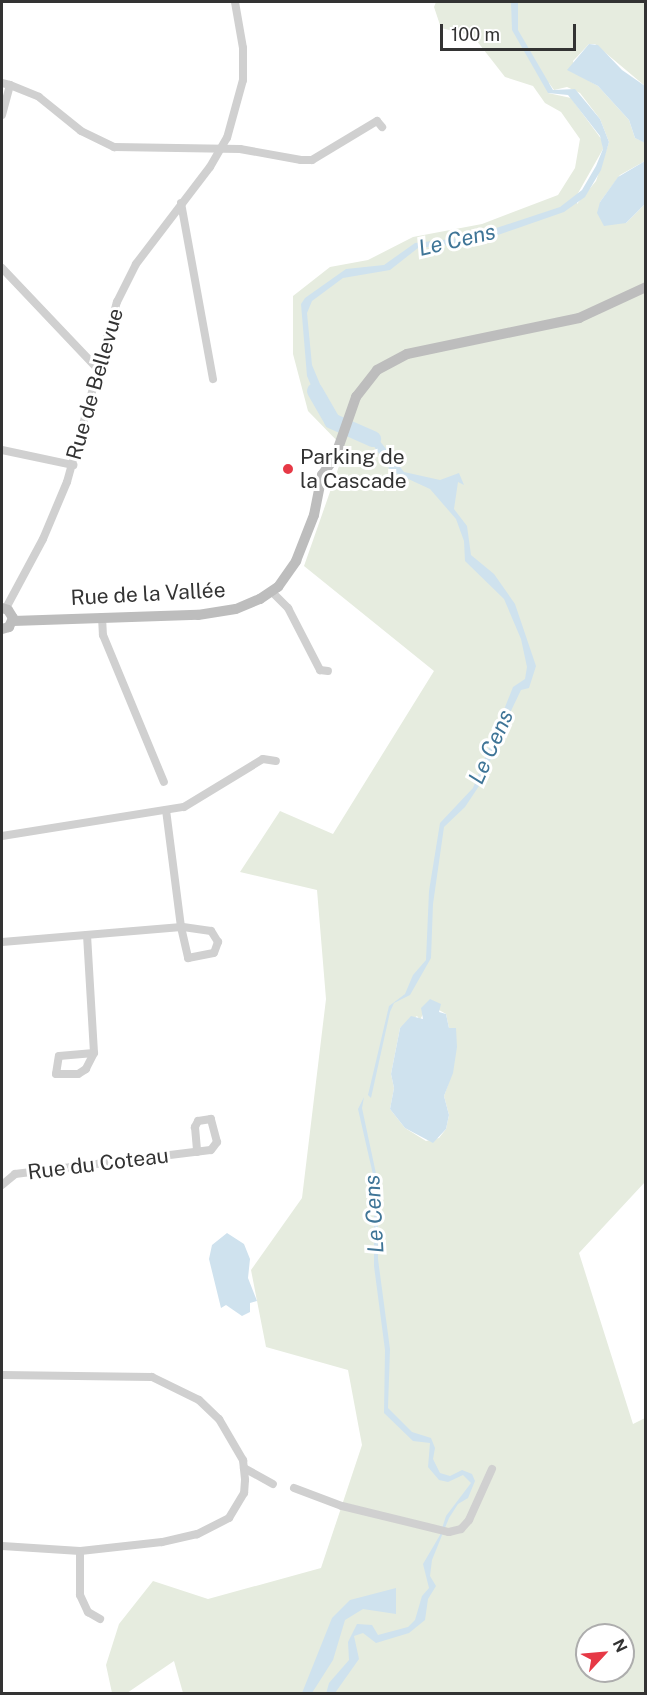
<!DOCTYPE html>
<meta charset="utf-8">
<style>
body{margin:0}
#map{position:relative;width:647px;height:1695px;overflow:hidden;background:#fff;font-family:"Public Sans",sans-serif}
div>[style]{position:absolute}
[style*='--x']{left:calc(var(--x)*1px);top:calc(var(--y)*1px);width:calc(var(--w)*1px);rotate:calc(var(--a)*1deg)}
.green>*{inset:0;background:#e6ecdf}
.water>*{inset:0;background:#cfe2ee}
.river>*{height:16px;margin:-8px;padding:0 8px;transform-origin:8px;border-radius:8px;background:#cfe2ee}
.street>*{height:8px;margin:-4px;padding:0 4px;transform-origin:4px;border-radius:4px;background:#d0d0d0}
.secondary>*{height:10px;margin:-5px;padding:0 5px;transform-origin:5px;border-radius:5px;background:#bdbdbd}
.dots>*{width:16px;height:16px;translate:-50% -50%;box-sizing:border-box;border:3px solid #fff;border-radius:50%}
span{translate:-50% -50%;white-space:nowrap;text-align:center;line-height:1.15;-webkit-text-stroke:6px #fff;paint-order:stroke}
.street-label{font-size:21px;color:#333}
.poi-label{font-size:21px;color:#333}
.left{translate:0 -50%;text-align:left}
.water-label{font-size:22px;color:#3f7597;font-style:italic}
.frame{position:absolute;inset:0;border:3px solid #333;pointer-events:none}
.north{position:absolute;left:575px;top:1623px;width:60px;height:60px;box-sizing:border-box;background:#fff;border:2px solid #adadad;border-radius:50%;rotate:64deg;font-size:16px;font-weight:700;line-height:24px;text-align:center;color:#333}
.north::after{content:'';display:block;margin:auto;width:21px;height:27px;background:#e63946;clip-path:polygon(50% 0,100% 100%,50% 72%,0 100%)}
.scale{position:absolute;left:440px;top:24px;width:136px;height:27px;box-sizing:border-box;border:3px solid #333;border-top:0;padding-left:8px;font-size:18px;line-height:21px;white-space:nowrap;color:#333;-webkit-text-stroke:4px #fff;paint-order:stroke}
</style>
<div id="map">
<div class="green">
<div style="clip-path:polygon(evenodd,436px 2px,645px 2px,645px 86px,595px 44px,589px 44px,573px 61px,577px 74px,598px 86px,629px 120px,635px 138px,646px 143px,645px 161px,620px 175px,600px 202px,626px 223px,645px 204px,645px 1182px,579px 1253px,633px 1424px,645px 1418px,645px 1693px,183px 1693px,174px 1661px,127px 1693px,112px 1693px,106px 1665px,119px 1624px,153px 1581px,208px 1599px,321px 1568px,362px 1445px,348px 1370px,266px 1347px,251px 1270px,302px 1198px,326px 999px,317px 890px,240px 872px,280px 811px,333px 834px,434px 671px,304px 566px,345px 449px,308px 411px,293px 354px,293px 296px,330px 267px,368px 260px,413px 237px,482px 224px,558px 195px,575px 168px,580px 139px,561px 112px,545px 103px,533px 86px,505px 77px,473px 36px,441px 28px,434px 7px,436px 2px,549px 83px,554px 90px,567px 87px,580px 93px,600px 119px,609px 142px,596px 181px,577px 204px,577px 195px,603px 149px,602px 140px,571px 98px,548px 93px,549px 83px,436px 2px,439px 1010px,446px 1014px,449px 1028px,449px 1082px,444px 1096px,449px 1115px,446px 1129px,439px 1138px,426px 1141px,405px 1128px,390px 1109px,394px 1088px,391px 1074px,400px 1028px,417px 1016px,420px 1020px,423px 1014px,439px 1010px,436px 2px,587px 1635px,623px 1635px,623px 1671px,587px 1671px,587px 1635px)"></div>
</div>
<div class="water">
<div style="clip-path:polygon(511px 2px,518px 2px,518px 30px,553px 90px,575px 89px,600px 119px,609px 142px,601px 170px,585px 197px,564px 212px,478px 242px,418px 248px,390px 270px,343px 278px,312px 301px,307px 313px,312px 365px,330px 408px,322px 411px,307px 376px,301px 304px,305px 298px,346px 269px,384px 265px,415px 243px,469px 237px,560px 207px,582px 190px,596px 166px,603px 149px,600px 136px,568px 95px,548px 93px,512px 30px)"></div>
<div style="clip-path:polygon(589px 44px,598px 45px,622px 70px,645px 86px,645px 143px,635px 138px,629px 120px,598px 86px,567px 70px)"></div>
<div style="clip-path:polygon(645px 161px,645px 204px,626px 223px,604px 226px,597px 213px,600px 202px,618px 177px)"></div>
<div style="clip-path:polygon(356px 427px,372px 431px,404px 472px,440px 480px,459px 473px,464px 485px,458px 482px,454px 509px,467px 526px,471px 555px,494px 574px,515px 604px,536px 666px,529px 688px,521px 690px,509px 715px,481px 783px,465px 807px,444px 827px,433px 904px,431px 958px,410px 995px,394px 1003px,390px 1012px,371px 1098px,368px 1095px,389px 1006px,405px 994px,413px 975px,426px 960px,429px 891px,440px 823px,473px 788px,513px 687px,525px 679px,527px 667px,521px 639px,504px 599px,465px 561px,464px 541px,456px 519px,430px 489px,391px 471px,373px 445px,355px 431px)"></div>
<div style="clip-path:polygon(430px 999px,441px 1004px,439px 1012px,446px 1014px,449px 1028px,456px 1028px,457px 1047px,453px 1073px,444px 1096px,449px 1115px,446px 1129px,433px 1143px,405px 1128px,390px 1109px,394px 1088px,391px 1074px,400px 1028px,411px 1016px,423px 1019px,421px 1008px)"></div>
<div style="clip-path:polygon(364px 1097px,362px 1108px,378px 1183px,378px 1259px,390px 1349px,388px 1408px,412px 1432px,431px 1438px,435px 1448px,433px 1459px,440px 1473px,450px 1476px,462px 1470px,472px 1474px,475px 1481px,468px 1498px,458px 1504px,449px 1518px,432px 1560px,430px 1576px,436px 1586px,428px 1599px,425px 1620px,409px 1633px,376px 1643px,363px 1633px,354px 1636px,359px 1659px,335px 1693px,326px 1694px,329px 1683px,349px 1660px,348px 1642px,357px 1624px,372px 1625px,378px 1635px,408px 1627px,415px 1620px,422px 1596px,429px 1588px,423px 1564px,440px 1535px,446px 1516px,471px 1483px,463px 1475px,448px 1482px,439px 1480px,428px 1467px,430px 1443px,413px 1441px,384px 1413px,385px 1350px,374px 1266px,374px 1179px,358px 1109px)"></div>
<div style="clip-path:polygon(227px 1233px,244px 1244px,250px 1259px,248px 1278px,257px 1301px,250px 1303px,250px 1312px,242px 1316px,226px 1305px,221px 1308px,209px 1259px,212px 1245px)"></div>
<div style="clip-path:polygon(396px 1588px,396px 1614px,363px 1609px,345px 1620px,333px 1660px,312px 1693px,302px 1693px,332px 1618px,350px 1600px)"></div>
</div>
<div class="river">
<div style="--x:315;--y:391;--w:34;--a:60"></div>
<div style="--x:332;--y:421;--w:45;--a:23.7"></div>
</div>
<div class="street">
<div style="--x:2;--y:83;--w:8;--a:14"></div>
<div style="--x:2;--y:115;--w:31;--a:-75"></div>
<div style="--x:10;--y:85;--w:31;--a:22"></div>
<div style="--x:39;--y:97;--w:54;--a:39"></div>
<div style="--x:81;--y:131;--w:37;--a:26"></div>
<div style="--x:114;--y:147;--w:126;--a:0.9"></div>
<div style="--x:240;--y:149;--w:62;--a:10.2"></div>
<div style="--x:301;--y:160;--w:11;--a:0"></div>
<div style="--x:312;--y:160;--w:76;--a:-31"></div>
<div style="--x:377;--y:121;--w:8;--a:50"></div>
<div style="--x:181;--y:203;--w:179;--a:79.7"></div>
<div style="--x:2;--y:268;--w:137;--a:46.5"></div>
<div style="--x:2;--y:450;--w:73;--a:11.9"></div>
<div style="--x:272;--y:592;--w:23;--a:45"></div>
<div style="--x:288;--y:608;--w:70;--a:62.7"></div>
<div style="--x:320;--y:670;--w:8;--a:7"></div>
<div style="--x:6;--y:608;--w:78;--a:-61.8"></div>
<div style="--x:43;--y:539;--w:62;--a:-67.2"></div>
<div style="--x:67;--y:482;--w:187;--a:-74.5"></div>
<div style="--x:117;--y:302;--w:42;--a:-63.4"></div>
<div style="--x:136;--y:264;--w:122;--a:-52.7"></div>
<div style="--x:210;--y:167;--w:34;--a:-60"></div>
<div style="--x:227;--y:138;--w:60;--a:-74.6"></div>
<div style="--x:243;--y:80;--w:32;--a:-90"></div>
<div style="--x:243;--y:48;--w:47;--a:-99.9"></div>
<div style="--x:102;--y:617;--w:18;--a:87"></div>
<div style="--x:103;--y:635;--w:159;--a:67.5"></div>
<div style="--x:2;--y:836;--w:184;--a:-9.1"></div>
<div style="--x:184;--y:807;--w:92;--a:-31.3"></div>
<div style="--x:263;--y:759;--w:13;--a:9"></div>
<div style="--x:87;--y:935;--w:118;--a:86.6"></div>
<div style="--x:94;--y:1053;--w:18;--a:117"></div>
<div style="--x:86;--y:1069;--w:9;--a:148"></div>
<div style="--x:78;--y:1074;--w:22;--a:180"></div>
<div style="--x:56;--y:1074;--w:18;--a:-81"></div>
<div style="--x:59;--y:1056;--w:35;--a:-5"></div>
<div style="--x:2;--y:942;--w:180;--a:-4.8"></div>
<div style="--x:181;--y:927;--w:32;--a:77"></div>
<div style="--x:188;--y:958;--w:26;--a:-11"></div>
<div style="--x:214;--y:953;--w:12;--a:-70"></div>
<div style="--x:218;--y:942;--w:13;--a:-122"></div>
<div style="--x:211;--y:931;--w:30;--a:-172"></div>
<div style="--x:181;--y:927;--w:118;--a:-97.3"></div>
<div style="--x:2;--y:1185;--w:17;--a:-40"></div>
<div style="--x:15;--y:1174;--w:197;--a:-7"></div>
<div style="--x:211;--y:1150;--w:10;--a:-53"></div>
<div style="--x:217;--y:1142;--w:24;--a:-105"></div>
<div style="--x:211;--y:1119;--w:13;--a:171"></div>
<div style="--x:198;--y:1121;--w:7;--a:117"></div>
<div style="--x:195;--y:1127;--w:25;--a:85"></div>
<div style="--x:2;--y:1375;--w:150;--a:0.8"></div>
<div style="--x:152;--y:1377;--w:52;--a:26.1"></div>
<div style="--x:199;--y:1400;--w:28;--a:44"></div>
<div style="--x:219;--y:1419;--w:48;--a:59.7"></div>
<div style="--x:243;--y:1460;--w:20;--a:84"></div>
<div style="--x:245;--y:1480;--w:13;--a:94"></div>
<div style="--x:244;--y:1493;--w:29;--a:121"></div>
<div style="--x:229;--y:1518;--w:36;--a:153"></div>
<div style="--x:197;--y:1534;--w:36;--a:167"></div>
<div style="--x:162;--y:1542;--w:82;--a:173.7"></div>
<div style="--x:80;--y:1551;--w:78;--a:-176.3"></div>
<div style="--x:244;--y:1468;--w:33;--a:29"></div>
<div style="--x:294;--y:1488;--w:51;--a:20.6"></div>
<div style="--x:342;--y:1506;--w:110;--a:13.7"></div>
<div style="--x:449;--y:1532;--w:12;--a:-14"></div>
<div style="--x:461;--y:1529;--w:12;--a:-48"></div>
<div style="--x:469;--y:1520;--w:56;--a:-65.7"></div>
<div style="--x:80;--y:1551;--w:44;--a:90"></div>
<div style="--x:80;--y:1595;--w:19;--a:65"></div>
<div style="--x:88;--y:1612;--w:14;--a:30"></div>
</div>
<div class="secondary">
<div style="--x:2;--y:608;--w:6;--a:18"></div>
<div style="--x:8;--y:610;--w:9;--a:58"></div>
<div style="--x:13;--y:618;--w:10;--a:114"></div>
<div style="--x:9;--y:627;--w:7;--a:164"></div>
<div style="--x:13;--y:621;--w:185;--a:-1.9"></div>
<div style="--x:198;--y:615;--w:38;--a:-9"></div>
<div style="--x:236;--y:609;--w:26;--a:-23"></div>
<div style="--x:260;--y:599;--w:22;--a:-34"></div>
<div style="--x:278;--y:587;--w:32;--a:-55"></div>
<div style="--x:296;--y:561;--w:49;--a:-68.6"></div>
<div style="--x:314;--y:515;--w:41;--a:-78.7"></div>
<div style="--x:322;--y:475;--w:22;--a:-54"></div>
<div style="--x:335;--y:457;--w:64;--a:-70.7"></div>
<div style="--x:356;--y:397;--w:34;--a:-52"></div>
<div style="--x:377;--y:370;--w:34;--a:-28"></div>
<div style="--x:407;--y:354;--w:176;--a:-11.8"></div>
<div style="--x:579;--y:318;--w:74;--a:-24.8"></div>
</div>
<div class="dots">
<div style="left:288px;top:469px;background:#e63946"></div>
</div>
<div class="street-label">
<span style="left:95px;top:384px;rotate:-74deg">Rue de Bellevue</span>
<span style="left:148px;top:594px;rotate:-3deg">Rue de la Vallée</span>
<span style="left:98px;top:1164px;rotate:-7deg">Rue du Coteau</span>
</div>
<div class="poi-label">
<span class="left" style="left:300px;top:469px">Parking de<br>la Cascade</span>
</div>
<div class="water-label">
<span style="left:457px;top:240px;rotate:-13deg">Le Cens</span>
<span style="left:491px;top:747px;rotate:-66deg">Le Cens</span>
<span style="left:374px;top:1214px;rotate:-93deg">Le Cens</span>
</div>
<div class="frame"></div>
<div class="north">N</div>
<div class="scale">100 m</div>
</div>
